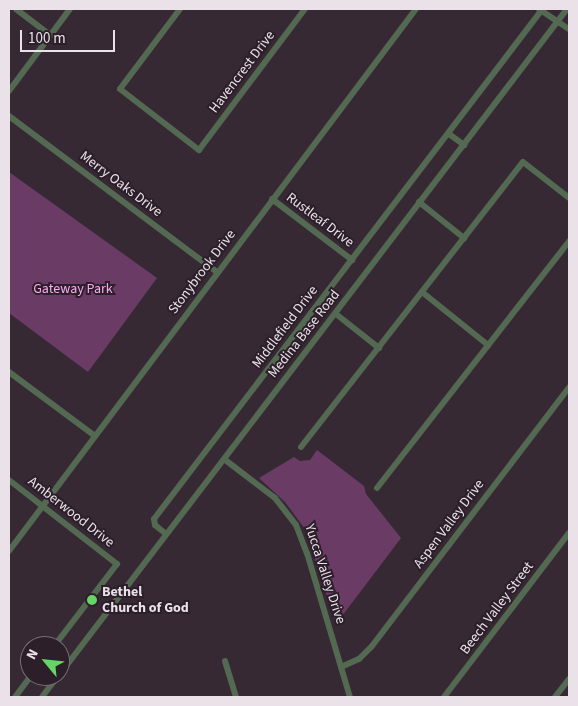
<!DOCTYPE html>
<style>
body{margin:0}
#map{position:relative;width:578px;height:706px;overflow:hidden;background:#362934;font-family:"Source Sans 3",sans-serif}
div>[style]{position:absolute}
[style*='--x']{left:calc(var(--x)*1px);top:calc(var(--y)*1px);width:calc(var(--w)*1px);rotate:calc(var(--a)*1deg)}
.green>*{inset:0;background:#6a3c65}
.minor>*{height:6px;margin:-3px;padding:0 3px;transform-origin:3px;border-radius:3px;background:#536952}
.dots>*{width:14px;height:14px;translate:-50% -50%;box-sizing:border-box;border:2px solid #2c1f2a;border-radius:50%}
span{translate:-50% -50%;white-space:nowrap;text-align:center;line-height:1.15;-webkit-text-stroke:4px #2c1f2a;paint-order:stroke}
.street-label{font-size:14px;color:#eae1e9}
.park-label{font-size:14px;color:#fbaaf2}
.poi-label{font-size:14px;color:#eae1e9;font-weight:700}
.left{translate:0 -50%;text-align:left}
.frame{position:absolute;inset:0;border:10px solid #eae1e9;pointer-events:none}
.north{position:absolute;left:20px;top:636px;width:50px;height:50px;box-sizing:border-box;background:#2c1f2a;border:1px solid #786d76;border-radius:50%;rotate:298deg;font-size:14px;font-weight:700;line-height:20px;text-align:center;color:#eae1e9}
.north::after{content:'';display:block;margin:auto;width:18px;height:22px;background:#66d467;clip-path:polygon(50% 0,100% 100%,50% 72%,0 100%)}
.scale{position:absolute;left:20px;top:30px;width:95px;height:22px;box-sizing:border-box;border:2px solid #eae1e9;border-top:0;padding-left:6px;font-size:15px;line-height:18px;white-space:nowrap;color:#eae1e9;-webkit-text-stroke:4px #2c1f2a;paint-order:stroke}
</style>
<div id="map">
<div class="green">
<div style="clip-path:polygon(9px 172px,157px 278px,88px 372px,9px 313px)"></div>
<div style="clip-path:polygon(317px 450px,364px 486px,366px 494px,401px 538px,336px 624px,305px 529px,285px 502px,259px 478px,294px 457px,300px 461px,310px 460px)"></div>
</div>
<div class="minor">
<div style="--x:16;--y:9;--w:43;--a:37.4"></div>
<div style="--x:180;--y:9;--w:100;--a:126.9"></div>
<div style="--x:120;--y:89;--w:100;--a:37.7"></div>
<div style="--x:199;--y:150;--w:176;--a:-53.1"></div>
<div style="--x:539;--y:9;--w:36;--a:34"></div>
<div style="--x:9;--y:91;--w:102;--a:-53.4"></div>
<div style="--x:9;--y:116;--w:261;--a:36.9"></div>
<div style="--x:449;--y:134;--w:19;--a:36"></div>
<div style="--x:272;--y:199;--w:101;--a:37.3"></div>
<div style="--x:419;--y:202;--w:58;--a:38.7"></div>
<div style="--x:422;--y:292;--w:85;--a:38.8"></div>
<div style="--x:336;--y:314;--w:55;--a:38.3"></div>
<div style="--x:9;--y:372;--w:107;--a:36.7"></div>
<div style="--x:301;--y:447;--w:361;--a:-52.1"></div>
<div style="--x:523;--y:162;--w:58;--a:38"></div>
<div style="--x:224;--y:459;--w:64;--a:37.4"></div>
<div style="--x:275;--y:498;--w:34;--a:52"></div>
<div style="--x:296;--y:525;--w:30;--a:69"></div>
<div style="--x:307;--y:553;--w:150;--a:73.4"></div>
<div style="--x:9;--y:480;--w:137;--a:37.9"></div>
<div style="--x:117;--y:564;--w:103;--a:127.5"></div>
<div style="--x:377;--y:488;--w:313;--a:-52.1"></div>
<div style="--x:166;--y:534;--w:14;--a:-141"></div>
<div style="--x:155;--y:525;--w:6;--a:-99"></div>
<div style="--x:154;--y:519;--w:639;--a:-52.7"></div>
<div style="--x:9;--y:551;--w:678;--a:-53.1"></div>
<div style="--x:225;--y:661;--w:38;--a:73"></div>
<div style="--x:341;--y:667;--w:20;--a:-24"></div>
<div style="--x:359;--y:659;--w:18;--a:-45"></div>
<div style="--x:372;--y:646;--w:325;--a:-52.7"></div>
<div style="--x:60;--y:674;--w:836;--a:-52.68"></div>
<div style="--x:15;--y:697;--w:26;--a:-53"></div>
<div style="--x:42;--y:697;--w:26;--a:-53"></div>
<div style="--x:444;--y:697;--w:206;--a:-52.7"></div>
<div style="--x:555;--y:697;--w:23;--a:-52"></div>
</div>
<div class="dots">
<div style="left:92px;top:600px;background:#66d467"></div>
</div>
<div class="street-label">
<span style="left:242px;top:72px;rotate:-53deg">Havencrest Drive</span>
<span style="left:121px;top:184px;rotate:37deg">Merry Oaks Drive</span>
<span style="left:320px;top:220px;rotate:37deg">Rustleaf Drive</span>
<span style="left:202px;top:272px;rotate:-53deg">Stonybrook Drive</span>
<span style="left:285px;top:327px;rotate:-53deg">Middlefield Drive</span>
<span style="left:304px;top:334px;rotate:-52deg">Medina Base Road</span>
<span style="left:71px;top:512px;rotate:38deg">Amberwood Drive</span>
<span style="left:449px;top:524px;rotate:-53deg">Aspen Valley Drive</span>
<span style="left:325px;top:574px;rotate:72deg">Yucca Valley Drive</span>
<span style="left:497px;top:608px;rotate:-53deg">Beech Valley Street</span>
</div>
<div class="park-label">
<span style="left:73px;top:289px">Gateway Park</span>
</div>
<div class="poi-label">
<span class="left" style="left:102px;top:600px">Bethel<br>Church of God</span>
</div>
<div class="frame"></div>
<div class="north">N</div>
<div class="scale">100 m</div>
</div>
